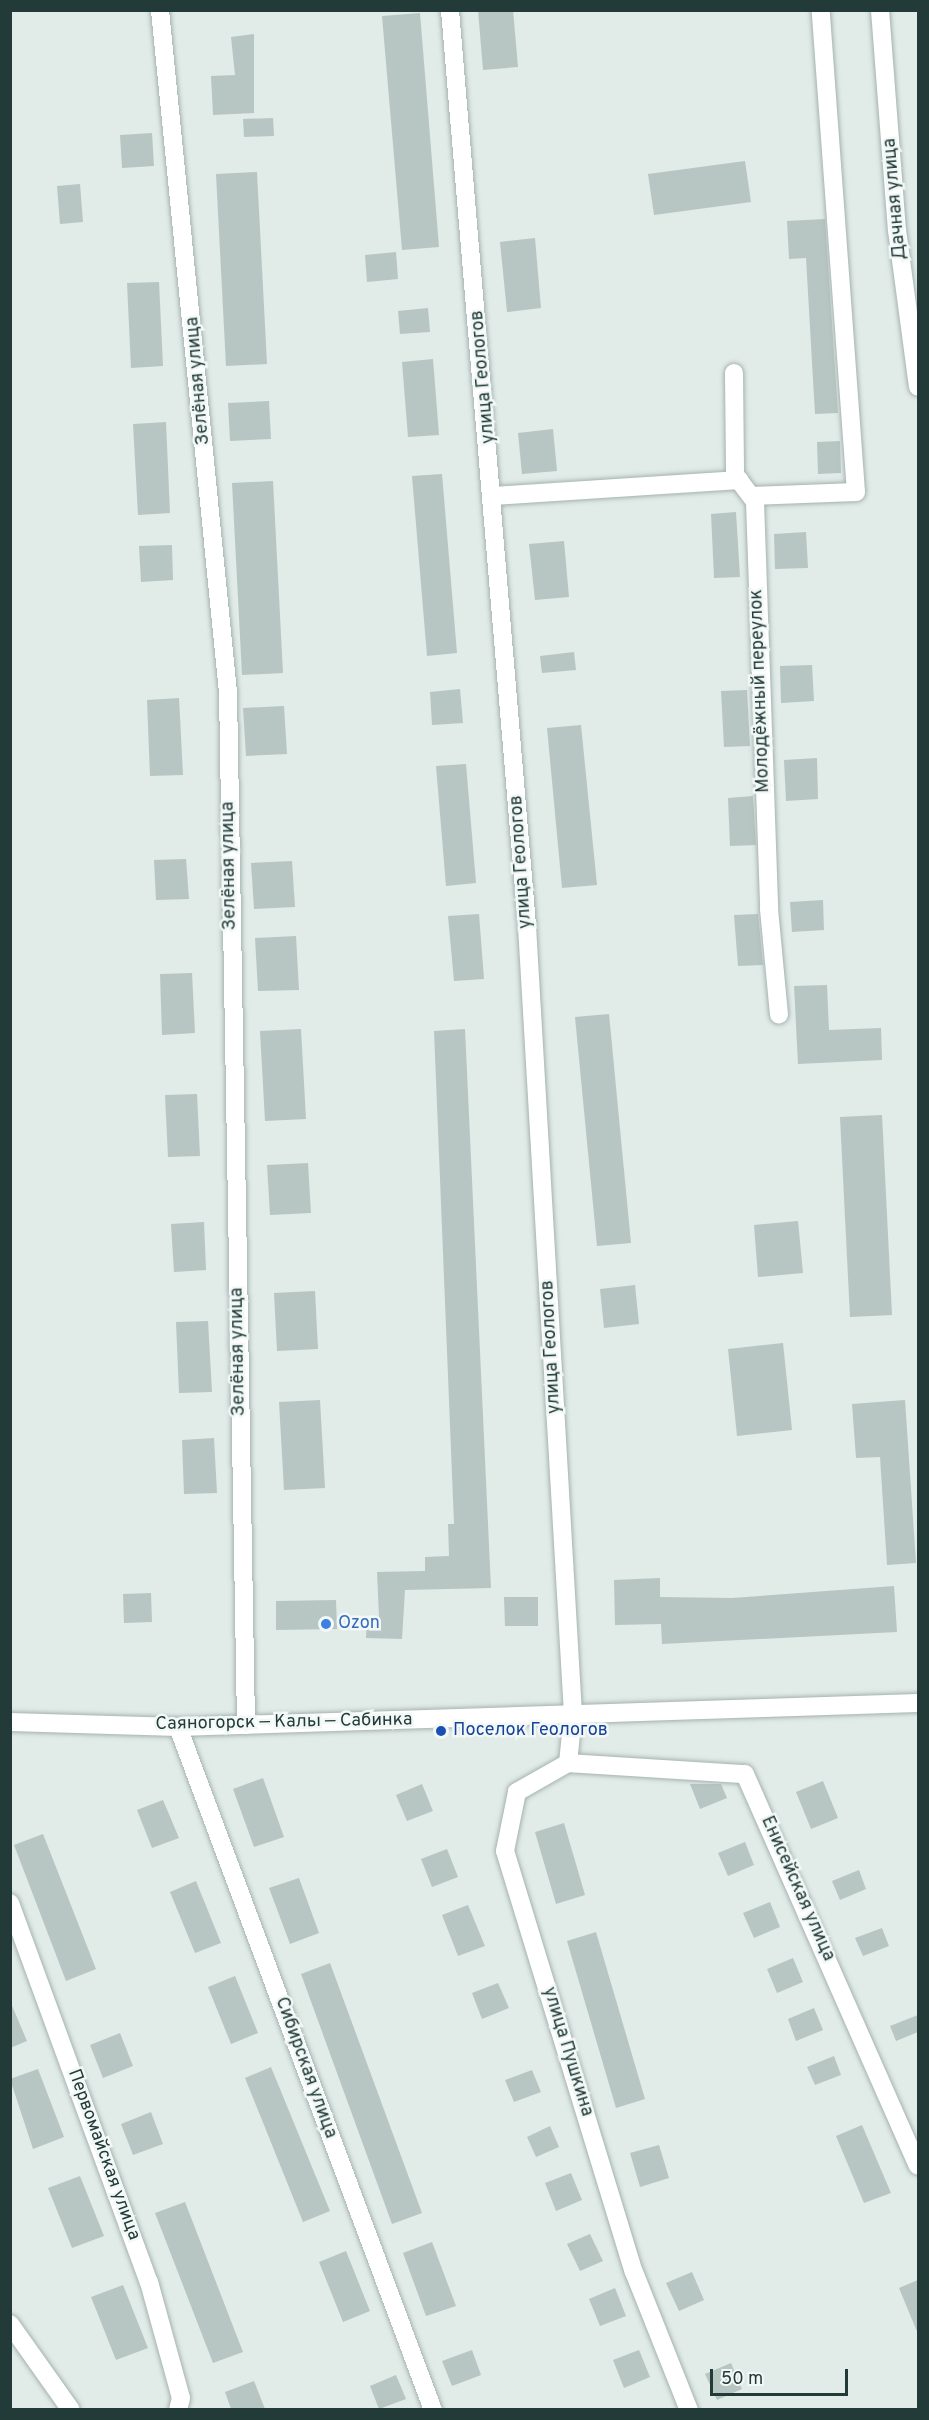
<!DOCTYPE html>
<meta charset="utf-8">
<style>
body{margin:0}
#map{position:relative;width:929px;height:2420px;overflow:hidden;background:#e1ebe8;font-family:Overpass,sans-serif}
div>[style]{position:absolute}
[style*='--x']{left:calc(var(--x)*1px);top:calc(var(--y)*1px);width:calc(var(--w)*1px);rotate:calc(var(--a)*1deg)}
.building>*{inset:0;background:#b7c6c2}
.roads{filter:drop-shadow(0 0 2px #a4b3b0) drop-shadow(0 0 2px #a4b3b0)}
.minor>*{height:18px;margin:-9px;padding:0 9px;transform-origin:9px;border-radius:9px;background:#fff}
.dots>*{width:16px;height:16px;translate:-50% -50%;box-sizing:border-box;border:3px solid #f2f8f6;border-radius:50%}
span{translate:-50% -50%;white-space:nowrap;text-align:center;line-height:1.15;-webkit-text-stroke:5px #f2f8f6;paint-order:stroke}
.street-label{font-size:18px;color:#223b39}
.shop-label{font-size:18px;color:#366cbe}
.left{translate:0 -50%;text-align:left}
.transit-label{font-size:18px;color:#164399}
.frame{position:absolute;inset:0;border:12px solid #223b39;pointer-events:none}
.scale{position:absolute;left:710px;top:2369px;width:138px;height:27px;box-sizing:border-box;border:3px solid #223b39;border-top:0;padding-left:8px;font-size:18px;line-height:21px;white-space:nowrap;color:#223b39;-webkit-text-stroke:4px #f2f8f6;paint-order:stroke}
</style>
<div id="map">
<div class="building">
<div style="clip-path:polygon(478px 10px,513px 10px,518px 67px,483px 70px)"></div>
<div style="clip-path:polygon(420px 13px,439px 247px,402px 250px,382px 16px)"></div>
<div style="clip-path:polygon(254px 34px,254px 113px,213px 115px,211px 76px,235px 75px,231px 37px)"></div>
<div style="clip-path:polygon(273px 118px,274px 136px,244px 137px,243px 119px)"></div>
<div style="clip-path:polygon(152px 133px,154px 166px,122px 168px,120px 135px)"></div>
<div style="clip-path:polygon(745px 161px,751px 202px,654px 215px,648px 174px)"></div>
<div style="clip-path:polygon(257px 172px,267px 364px,226px 366px,216px 174px)"></div>
<div style="clip-path:polygon(80px 184px,83px 222px,60px 224px,57px 186px)"></div>
<div style="clip-path:polygon(825px 219px,838px 413px,815px 414px,806px 258px,789px 259px,787px 221px)"></div>
<div style="clip-path:polygon(535px 238px,541px 308px,507px 312px,500px 242px)"></div>
<div style="clip-path:polygon(396px 252px,398px 279px,367px 282px,365px 255px)"></div>
<div style="clip-path:polygon(159px 282px,163px 366px,131px 368px,127px 283px)"></div>
<div style="clip-path:polygon(428px 308px,430px 332px,400px 334px,398px 311px)"></div>
<div style="clip-path:polygon(433px 359px,439px 435px,408px 437px,402px 362px)"></div>
<div style="clip-path:polygon(269px 401px,271px 439px,230px 441px,228px 403px)"></div>
<div style="clip-path:polygon(166px 422px,170px 513px,138px 515px,133px 424px)"></div>
<div style="clip-path:polygon(553px 429px,557px 471px,522px 474px,518px 433px)"></div>
<div style="clip-path:polygon(840px 441px,841px 473px,818px 474px,817px 442px)"></div>
<div style="clip-path:polygon(442px 474px,457px 653px,427px 656px,412px 476px)"></div>
<div style="clip-path:polygon(273px 481px,283px 673px,242px 675px,232px 483px)"></div>
<div style="clip-path:polygon(736px 512px,740px 577px,714px 578px,711px 514px)"></div>
<div style="clip-path:polygon(806px 532px,808px 568px,775px 569px,774px 534px)"></div>
<div style="clip-path:polygon(564px 541px,569px 597px,535px 600px,529px 544px)"></div>
<div style="clip-path:polygon(172px 545px,173px 580px,141px 582px,139px 546px)"></div>
<div style="clip-path:polygon(574px 652px,576px 670px,542px 673px,540px 656px)"></div>
<div style="clip-path:polygon(812px 665px,814px 701px,781px 703px,780px 666px)"></div>
<div style="clip-path:polygon(460px 689px,463px 723px,432px 725px,430px 692px)"></div>
<div style="clip-path:polygon(747px 690px,750px 746px,724px 747px,721px 691px)"></div>
<div style="clip-path:polygon(179px 698px,183px 775px,150px 776px,147px 700px)"></div>
<div style="clip-path:polygon(284px 706px,287px 754px,246px 756px,243px 708px)"></div>
<div style="clip-path:polygon(581px 725px,597px 885px,562px 888px,547px 728px)"></div>
<div style="clip-path:polygon(817px 758px,818px 799px,786px 801px,784px 760px)"></div>
<div style="clip-path:polygon(466px 764px,476px 883px,446px 886px,436px 766px)"></div>
<div style="clip-path:polygon(753px 796px,756px 845px,730px 846px,728px 798px)"></div>
<div style="clip-path:polygon(186px 859px,189px 899px,156px 900px,154px 860px)"></div>
<div style="clip-path:polygon(292px 861px,295px 907px,254px 909px,251px 863px)"></div>
<div style="clip-path:polygon(823px 900px,824px 930px,792px 932px,790px 902px)"></div>
<div style="clip-path:polygon(479px 914px,484px 979px,454px 981px,448px 916px)"></div>
<div style="clip-path:polygon(758px 914px,763px 965px,738px 966px,734px 915px)"></div>
<div style="clip-path:polygon(296px 936px,299px 990px,258px 991px,255px 938px)"></div>
<div style="clip-path:polygon(192px 973px,195px 1033px,162px 1035px,160px 974px)"></div>
<div style="clip-path:polygon(827px 985px,829px 1030px,881px 1028px,882px 1060px,798px 1064px,794px 986px)"></div>
<div style="clip-path:polygon(609px 1014px,631px 1243px,597px 1246px,575px 1017px)"></div>
<div style="clip-path:polygon(301px 1029px,306px 1119px,265px 1121px,260px 1031px)"></div>
<div style="clip-path:polygon(465px 1029px,491px 1588px,405px 1590px,402px 1639px,366px 1638px,367px 1617px,379px 1617px,377px 1572px,425px 1571px,425px 1557px,449px 1556px,448px 1524px,454px 1524px,434px 1031px)"></div>
<div style="clip-path:polygon(197px 1094px,200px 1156px,168px 1157px,165px 1095px)"></div>
<div style="clip-path:polygon(882px 1115px,892px 1315px,850px 1317px,840px 1117px)"></div>
<div style="clip-path:polygon(308px 1163px,311px 1213px,270px 1215px,267px 1165px)"></div>
<div style="clip-path:polygon(798px 1221px,803px 1273px,758px 1277px,754px 1225px)"></div>
<div style="clip-path:polygon(204px 1222px,206px 1270px,174px 1272px,171px 1224px)"></div>
<div style="clip-path:polygon(635px 1285px,639px 1324px,604px 1328px,600px 1289px)"></div>
<div style="clip-path:polygon(315px 1291px,318px 1349px,277px 1351px,274px 1293px)"></div>
<div style="clip-path:polygon(208px 1321px,212px 1392px,179px 1393px,176px 1322px)"></div>
<div style="clip-path:polygon(783px 1343px,792px 1430px,737px 1436px,728px 1349px)"></div>
<div style="clip-path:polygon(320px 1400px,325px 1488px,284px 1490px,279px 1402px)"></div>
<div style="clip-path:polygon(905px 1400px,916px 1563px,887px 1565px,880px 1457px,856px 1458px,852px 1404px)"></div>
<div style="clip-path:polygon(214px 1438px,217px 1493px,184px 1494px,182px 1440px)"></div>
<div style="clip-path:polygon(660px 1578px,660px 1597px,732px 1598px,894px 1586px,897px 1632px,662px 1644px,661px 1624px,615px 1625px,614px 1580px)"></div>
<div style="clip-path:polygon(151px 1593px,152px 1622px,124px 1623px,123px 1594px)"></div>
<div style="clip-path:polygon(504px 1597px,538px 1597px,538px 1626px,505px 1626px)"></div>
<div style="clip-path:polygon(336px 1600px,337px 1629px,276px 1630px,276px 1601px)"></div>
<div style="clip-path:polygon(263px 1778px,284px 1837px,254px 1847px,233px 1789px)"></div>
<div style="clip-path:polygon(823px 1781px,838px 1818px,811px 1829px,796px 1792px)"></div>
<div style="clip-path:polygon(422px 1784px,433px 1811px,407px 1821px,396px 1795px)"></div>
<div style="clip-path:polygon(690px 1784px,721px 1784px,727px 1798px,700px 1809px)"></div>
<div style="clip-path:polygon(163px 1800px,179px 1838px,152px 1848px,137px 1810px)"></div>
<div style="clip-path:polygon(564px 1823px,585px 1895px,556px 1904px,535px 1832px)"></div>
<div style="clip-path:polygon(43px 1834px,96px 1969px,66px 1981px,14px 1845px)"></div>
<div style="clip-path:polygon(745px 1842px,754px 1865px,728px 1876px,718px 1853px)"></div>
<div style="clip-path:polygon(447px 1849px,458px 1877px,432px 1887px,421px 1859px)"></div>
<div style="clip-path:polygon(859px 1870px,866px 1889px,840px 1900px,832px 1881px)"></div>
<div style="clip-path:polygon(299px 1878px,319px 1933px,290px 1944px,269px 1888px)"></div>
<div style="clip-path:polygon(196px 1881px,221px 1943px,195px 1953px,170px 1892px)"></div>
<div style="clip-path:polygon(770px 1902px,780px 1927px,754px 1938px,743px 1913px)"></div>
<div style="clip-path:polygon(468px 1905px,485px 1946px,458px 1956px,442px 1915px)"></div>
<div style="clip-path:polygon(882px 1928px,889px 1946px,863px 1956px,855px 1938px)"></div>
<div style="clip-path:polygon(596px 1932px,645px 2099px,616px 2108px,567px 1941px)"></div>
<div style="clip-path:polygon(793px 1958px,803px 1982px,777px 1993px,767px 1969px)"></div>
<div style="clip-path:polygon(330px 1963px,422px 2213px,392px 2224px,301px 1974px)"></div>
<div style="clip-path:polygon(235px 1976px,258px 2033px,231px 2044px,208px 1987px)"></div>
<div style="clip-path:polygon(498px 1983px,509px 2008px,482px 2019px,472px 1993px)"></div>
<div style="clip-path:polygon(10px 2001px,27px 2041px,10px 2048px)"></div>
<div style="clip-path:polygon(814px 2008px,823px 2030px,796px 2041px,788px 2019px)"></div>
<div style="clip-path:polygon(918px 2015px,918px 2032px,896px 2041px,890px 2026px)"></div>
<div style="clip-path:polygon(120px 2033px,133px 2066px,103px 2078px,90px 2045px)"></div>
<div style="clip-path:polygon(834px 2056px,841px 2075px,815px 2085px,807px 2067px)"></div>
<div style="clip-path:polygon(271px 2067px,330px 2211px,303px 2222px,245px 2078px)"></div>
<div style="clip-path:polygon(38px 2069px,64px 2137px,33px 2149px,10px 2079px)"></div>
<div style="clip-path:polygon(532px 2070px,541px 2092px,514px 2102px,505px 2080px)"></div>
<div style="clip-path:polygon(151px 2112px,163px 2144px,133px 2155px,121px 2124px)"></div>
<div style="clip-path:polygon(862px 2125px,891px 2193px,864px 2203px,836px 2136px)"></div>
<div style="clip-path:polygon(550px 2126px,559px 2147px,536px 2157px,527px 2137px)"></div>
<div style="clip-path:polygon(659px 2145px,669px 2178px,640px 2187px,630px 2153px)"></div>
<div style="clip-path:polygon(571px 2173px,582px 2200px,556px 2211px,545px 2183px)"></div>
<div style="clip-path:polygon(80px 2176px,104px 2236px,72px 2248px,48px 2188px)"></div>
<div style="clip-path:polygon(185px 2202px,243px 2352px,213px 2363px,155px 2213px)"></div>
<div style="clip-path:polygon(590px 2234px,603px 2261px,580px 2271px,567px 2244px)"></div>
<div style="clip-path:polygon(432px 2242px,456px 2306px,426px 2316px,403px 2253px)"></div>
<div style="clip-path:polygon(346px 2251px,370px 2311px,343px 2322px,319px 2262px)"></div>
<div style="clip-path:polygon(692px 2272px,704px 2300px,679px 2311px,666px 2283px)"></div>
<div style="clip-path:polygon(918px 2280px,918px 2334px,899px 2288px)"></div>
<div style="clip-path:polygon(123px 2285px,148px 2348px,116px 2360px,91px 2297px)"></div>
<div style="clip-path:polygon(615px 2288px,626px 2316px,600px 2326px,589px 2299px)"></div>
<div style="clip-path:polygon(472px 2350px,481px 2375px,452px 2386px,442px 2361px)"></div>
<div style="clip-path:polygon(639px 2350px,650px 2377px,624px 2388px,613px 2360px)"></div>
<div style="clip-path:polygon(731px 2363px,742px 2389px,717px 2400px,705px 2374px)"></div>
<div style="clip-path:polygon(396px 2375px,406px 2399px,379px 2409px,370px 2386px)"></div>
<div style="clip-path:polygon(254px 2381px,265px 2409px,231px 2409px,225px 2392px)"></div>
</div>
<div class="roads">
<div class="minor">
<div style="--x:160;--y:10;--w:685;--a:84.31"></div>
<div style="--x:228;--y:692;--w:1033;--a:89"></div>
<div style="--x:450;--y:10;--w:919;--a:85.19"></div>
<div style="--x:527;--y:926;--w:789;--a:86.66"></div>
<div style="--x:573;--y:1714;--w:49;--a:95.8"></div>
<div style="--x:568;--y:1763;--w:59;--a:150.4"></div>
<div style="--x:517;--y:1792;--w:60;--a:101.5"></div>
<div style="--x:505;--y:1851;--w:440;--a:73"></div>
<div style="--x:634;--y:2272;--w:149;--a:68.3"></div>
<div style="--x:880;--y:10;--w:221;--a:85.6"></div>
<div style="--x:897;--y:230;--w:158;--a:82.4"></div>
<div style="--x:734;--y:373;--w:102;--a:89.4"></div>
<div style="--x:735;--y:475;--w:34;--a:53"></div>
<div style="--x:755;--y:502;--w:407;--a:88"></div>
<div style="--x:769;--y:909;--w:106;--a:84.6"></div>
<div style="--x:493;--y:496;--w:247;--a:-3.7"></div>
<div style="--x:751;--y:496;--w:105;--a:-2.2"></div>
<div style="--x:856;--y:492;--w:483;--a:-94.2"></div>
<div style="--x:10;--y:1722;--w:168;--a:1.7"></div>
<div style="--x:178;--y:1727;--w:740;--a:-1.86"></div>
<div style="--x:178;--y:1727;--w:729;--a:69.53"></div>
<div style="--x:568;--y:1763;--w:177;--a:3.6"></div>
<div style="--x:745;--y:1774;--w:428;--a:66.2"></div>
<div style="--x:10;--y:1903;--w:404;--a:69.9"></div>
<div style="--x:149;--y:2282;--w:120;--a:74.6"></div>
<div style="--x:181;--y:2398;--w:12;--a:104"></div>
<div style="--x:10;--y:2324;--w:105;--a:54.7"></div>
</div>
</div>
<div class="dots">
<div style="left:326px;top:1624px;background:#3f7fe0"></div>
<div style="left:441px;top:1731px;background:#1a4fb4"></div>
</div>
<div class="street-label">
<span style="left:896px;top:199px;rotate:-95deg">Дачная улица</span>
<span style="left:484px;top:377px;rotate:-95deg">улица Геологов</span>
<span style="left:199px;top:381px;rotate:-95deg">Зелёная улица</span>
<span style="left:761px;top:691px;rotate:-92deg">Молодёжный переулок</span>
<span style="left:522px;top:862px;rotate:-94deg">улица Геологов</span>
<span style="left:230px;top:866px;rotate:-91deg">Зелёная улица</span>
<span style="left:552px;top:1347px;rotate:-93deg">улица Геологов</span>
<span style="left:239px;top:1352px;rotate:-91deg">Зелёная улица</span>
<span style="left:284px;top:1723px;rotate:-1deg">Саяногорск — Калы — Сабинка</span>
<span style="left:797px;top:1889px;rotate:66deg">Енисейская улица</span>
<span style="left:567px;top:2052px;rotate:73deg">улица Пушкина</span>
<span style="left:305px;top:2068px;rotate:70deg">Сибирская улица</span>
<span style="left:103px;top:2155px;rotate:70deg">Первомайская улица</span>
</div>
<div class="shop-label">
<span class="left" style="left:338px;top:1624px">Ozon</span>
</div>
<div class="transit-label">
<span class="left" style="left:453px;top:1731px">Поселок Геологов</span>
</div>
<div class="frame"></div>
<div class="scale">50 m</div>
</div>
